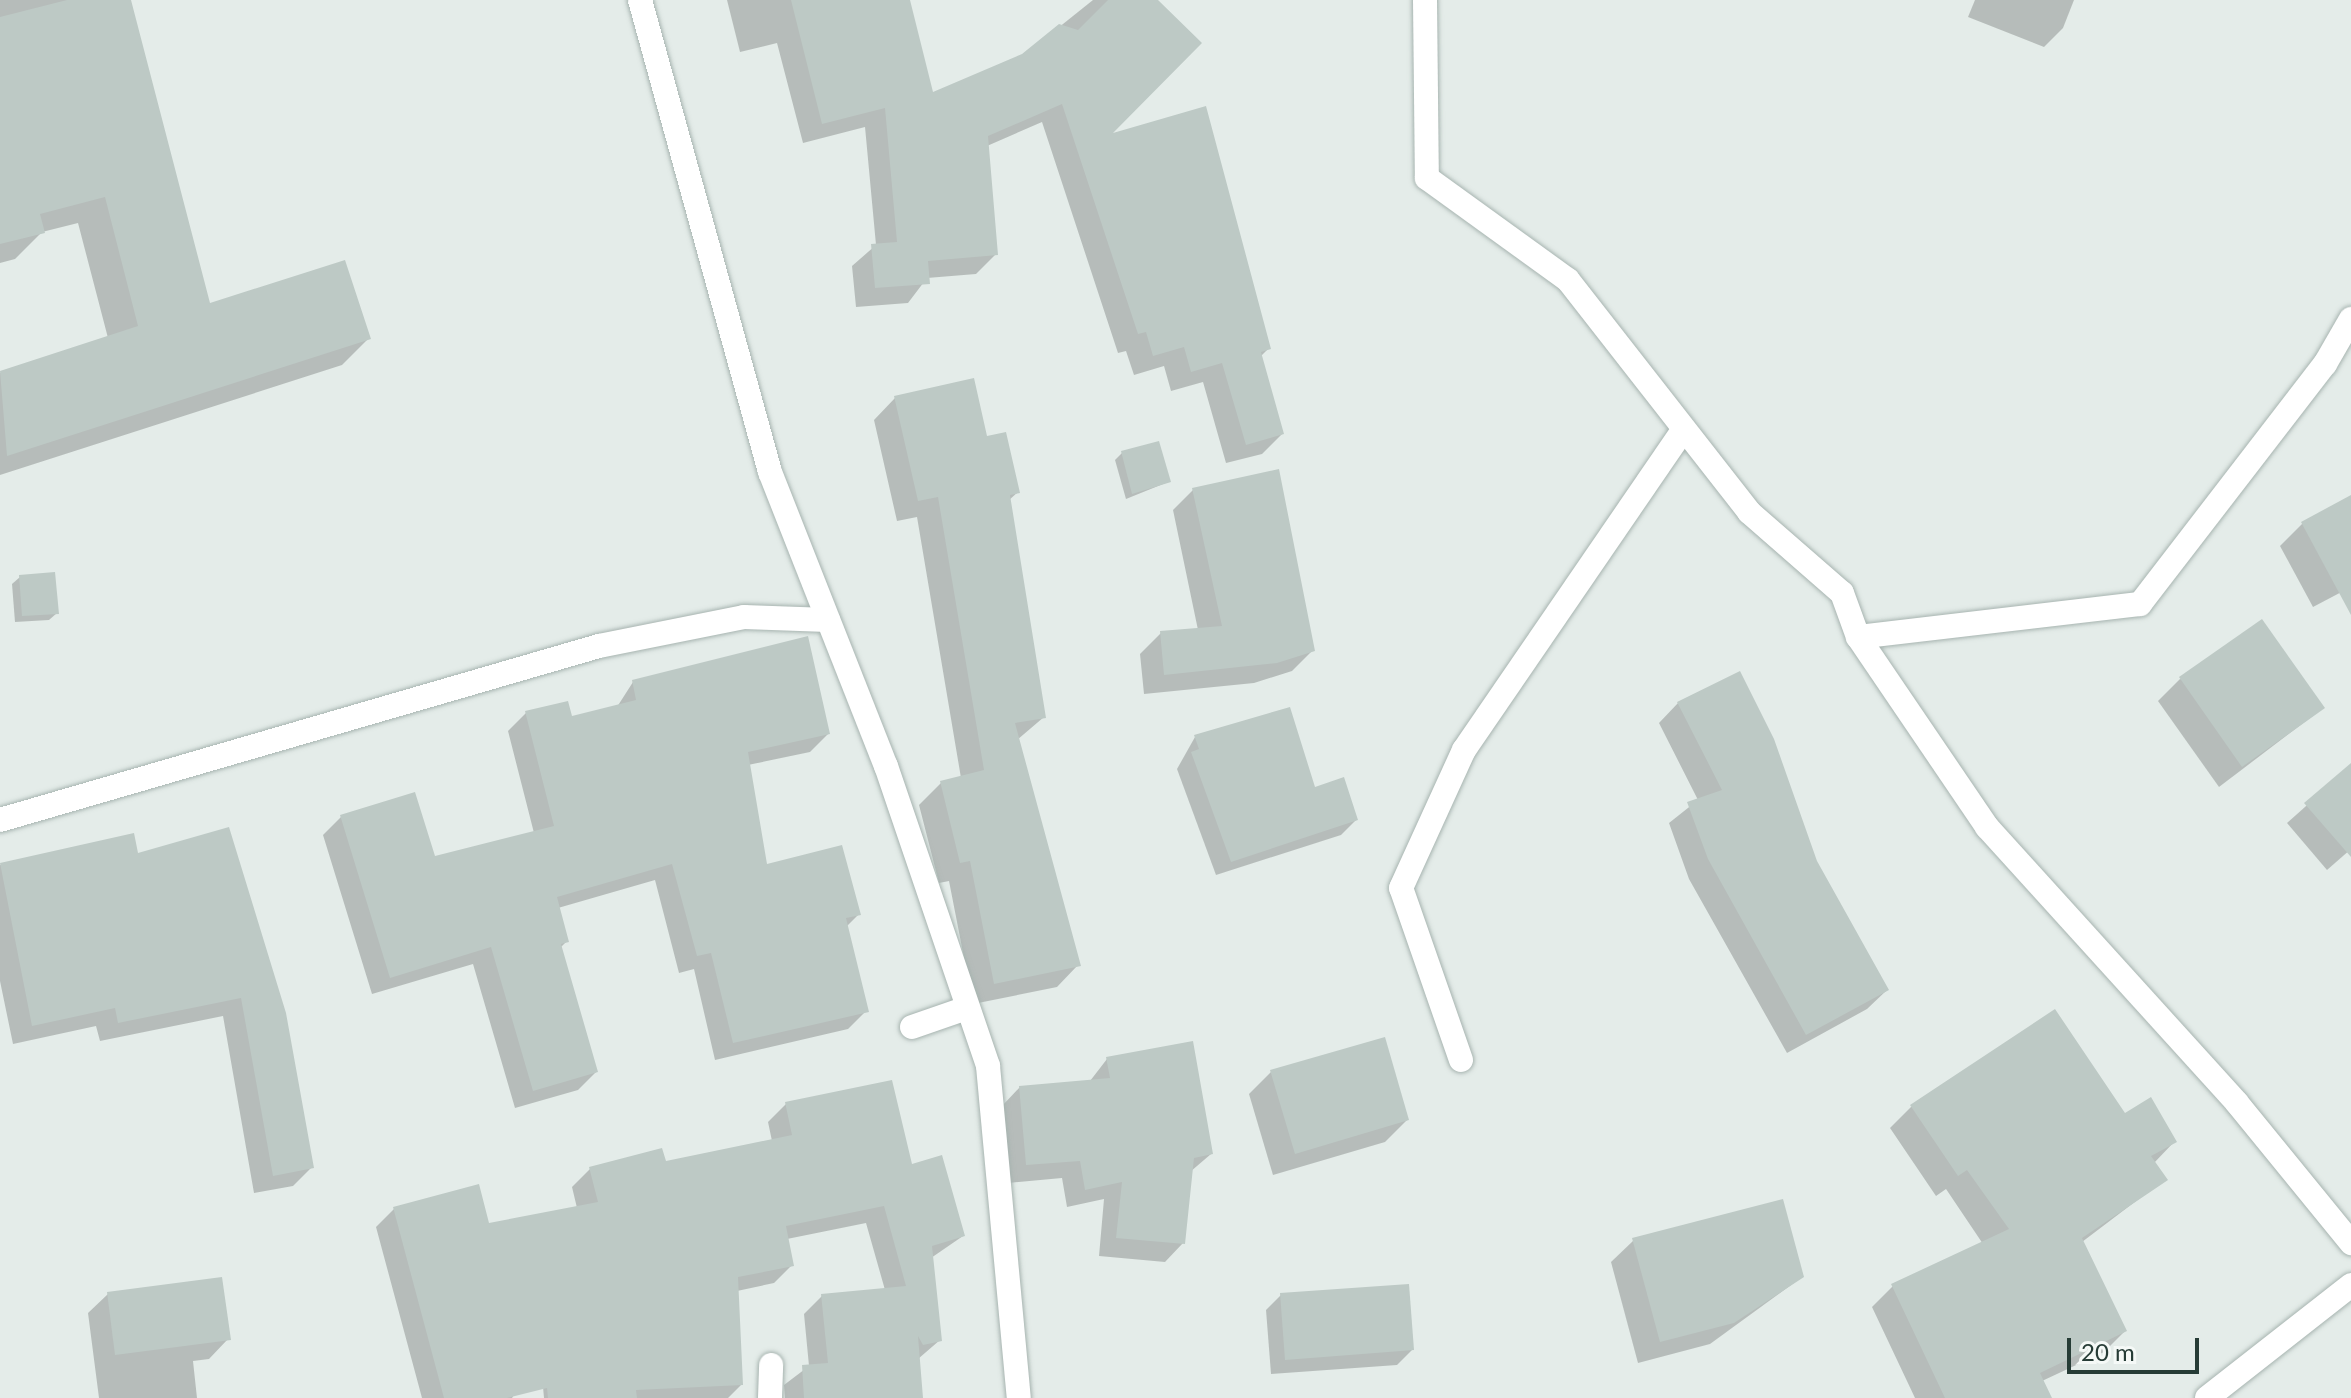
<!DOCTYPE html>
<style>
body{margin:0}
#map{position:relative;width:2351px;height:1398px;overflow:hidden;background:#e4ece9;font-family:Lato,sans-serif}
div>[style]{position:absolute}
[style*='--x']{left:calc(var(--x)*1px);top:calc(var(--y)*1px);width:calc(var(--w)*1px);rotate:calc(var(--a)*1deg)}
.shadow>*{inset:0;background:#0003}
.building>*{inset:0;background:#bdc9c5}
.roads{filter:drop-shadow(0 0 2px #a7b4b0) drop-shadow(0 0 2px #a7b4b0)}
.minor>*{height:24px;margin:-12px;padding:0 12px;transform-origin:12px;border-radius:12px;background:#fff}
span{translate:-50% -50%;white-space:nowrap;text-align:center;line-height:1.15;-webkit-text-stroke:7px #f5f9f7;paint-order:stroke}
.scale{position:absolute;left:2067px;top:1338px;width:132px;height:36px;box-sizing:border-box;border:4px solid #263c36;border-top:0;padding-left:10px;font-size:24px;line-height:28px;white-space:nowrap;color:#263c36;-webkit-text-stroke:6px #f5f9f7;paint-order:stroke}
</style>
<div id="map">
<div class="shadow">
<div style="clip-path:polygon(0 0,129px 0,208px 306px,369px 338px,342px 365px,0 475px,0 373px,108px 338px,78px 223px,42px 232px,15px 259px,0 263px)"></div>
<div style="clip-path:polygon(727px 0,896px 0,931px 95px,1023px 56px,1093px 0,1155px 0,1106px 137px,1269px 348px,1260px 357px,1282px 434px,1262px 454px,1226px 463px,1203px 382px,1171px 391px,1164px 366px,1134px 375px,1126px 351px,1118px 353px,1042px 122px,987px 146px,996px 254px,976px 274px,927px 278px,908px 303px,856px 307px,852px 266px,876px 245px,865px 127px,803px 143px,777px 43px,740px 52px)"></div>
<div style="clip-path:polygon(1975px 0,2074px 0,2063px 28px,2044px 47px,1968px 17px)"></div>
<div style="clip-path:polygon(895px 398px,986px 438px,1018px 492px,1008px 501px,1044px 717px,1017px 740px,1078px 965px,1057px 987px,973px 1004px,949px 881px,939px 883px,919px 805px,941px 783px,961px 778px,917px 517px,897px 521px,874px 420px)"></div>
<div style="clip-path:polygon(1122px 453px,1168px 482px,1126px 499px,1115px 460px)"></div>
<div style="clip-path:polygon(1193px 490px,1313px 650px,1292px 671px,1254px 683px,1144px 694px,1140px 654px,1161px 633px,1198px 630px,1173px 510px)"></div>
<div style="clip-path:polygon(2351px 497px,2351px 587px,2313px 607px,2280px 546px,2302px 524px)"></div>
<div style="clip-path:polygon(20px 577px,57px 613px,49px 620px,15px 622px,12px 584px)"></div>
<div style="clip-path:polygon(2180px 679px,2323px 708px,2219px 787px,2158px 701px)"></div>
<div style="clip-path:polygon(633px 682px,828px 734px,810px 752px,748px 765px,766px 866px,859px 914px,846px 927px,866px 1011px,848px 1029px,715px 1060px,694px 969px,679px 973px,655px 880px,558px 908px,567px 941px,560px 948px,596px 1072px,578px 1090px,515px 1108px,473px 964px,372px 994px,323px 835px,341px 817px,434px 858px,534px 833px,508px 731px,526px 713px,571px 719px,617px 707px)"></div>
<div style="clip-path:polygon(1678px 703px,1815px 862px,1887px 990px,1867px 1009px,1787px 1053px,1689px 879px,1669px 823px,1698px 800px,1659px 723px)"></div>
<div style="clip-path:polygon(1195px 737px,1314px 789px,1356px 820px,1341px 835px,1216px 875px,1177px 769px)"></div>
<div style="clip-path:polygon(2351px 766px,2351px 849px,2327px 870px,2287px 823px)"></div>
<div style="clip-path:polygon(227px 830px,312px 1167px,293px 1186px,254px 1193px,223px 1016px,100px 1041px,96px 1026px,13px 1044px,0 981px,0 865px,132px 835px,137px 855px)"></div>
<div style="clip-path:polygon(1107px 1059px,1211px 1154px,1190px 1172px,1183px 1243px,1165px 1262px,1099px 1256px,1104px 1199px,1067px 1207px,1062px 1178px,1008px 1183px,1002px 1106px,1020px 1087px,1090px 1081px)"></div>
<div style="clip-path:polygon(1271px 1072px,1407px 1120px,1385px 1142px,1273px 1175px,1249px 1094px)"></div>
<div style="clip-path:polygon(786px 1104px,911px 1166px,963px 1236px,931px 1258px,940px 1340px,918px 1359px,921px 1398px,785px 1398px,784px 1385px,809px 1366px,804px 1314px,822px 1296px,885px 1290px,866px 1223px,787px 1239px,792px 1265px,774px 1283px,737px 1291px,741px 1385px,728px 1398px,544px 1398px,540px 1354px,512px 1398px,422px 1398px,376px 1227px,394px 1209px,487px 1225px,577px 1208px,572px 1187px,590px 1169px,664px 1163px,772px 1141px,768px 1122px)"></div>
<div style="clip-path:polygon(1911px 1107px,2124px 1115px,2175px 1141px,2154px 1163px,2165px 1179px,2082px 1242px,2125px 1331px,2104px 1352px,2042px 1381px,2043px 1398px,1915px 1398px,1872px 1307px,1893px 1286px,1983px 1244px,1946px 1189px,1936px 1196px,1890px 1128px)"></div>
<div style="clip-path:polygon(1634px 1240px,1802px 1277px,1710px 1344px,1638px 1363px,1611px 1262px)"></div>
<div style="clip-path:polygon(108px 1294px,228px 1339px,209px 1359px,193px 1361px,197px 1398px,99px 1398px,88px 1313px)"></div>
<div style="clip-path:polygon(1281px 1295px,1412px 1350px,1397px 1365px,1271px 1374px,1266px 1310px)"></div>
</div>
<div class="building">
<div style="clip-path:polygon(67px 0,131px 0,210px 303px,345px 260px,371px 339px,7px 456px,0 371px,138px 326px,105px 197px,40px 214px,45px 233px,0 244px,0 17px)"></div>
<div style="clip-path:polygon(791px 0,910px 0,933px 92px,1022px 54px,1059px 24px,1078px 30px,1108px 0,1158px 0,1202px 43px,1113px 133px,1206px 106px,1271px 349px,1261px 352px,1284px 434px,1246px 445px,1222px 363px,1191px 372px,1184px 347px,1153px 356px,1146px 332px,1138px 334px,1062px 104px,988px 136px,998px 255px,928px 261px,930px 284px,875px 288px,871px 244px,897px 242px,885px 108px,822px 124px)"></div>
<div style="clip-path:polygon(974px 378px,987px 436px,1006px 432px,1020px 493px,1010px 495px,1046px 718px,1015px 723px,1081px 966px,994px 984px,970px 861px,960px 863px,940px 781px,984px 770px,938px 497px,918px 501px,894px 396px)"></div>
<div style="clip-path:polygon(1159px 441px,1171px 482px,1132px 494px,1121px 451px)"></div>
<div style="clip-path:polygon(1279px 469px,1315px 651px,1277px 663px,1164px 675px,1160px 631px,1222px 626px,1192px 488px)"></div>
<div style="clip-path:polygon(2351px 495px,2351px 615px,2301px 522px)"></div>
<div style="clip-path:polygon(55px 572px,59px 614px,22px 616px,19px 575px)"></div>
<div style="clip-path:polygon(2262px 619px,2325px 708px,2242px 767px,2179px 677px)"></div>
<div style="clip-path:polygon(808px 636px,830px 734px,748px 752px,767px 864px,842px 845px,861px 915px,846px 918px,869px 1012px,733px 1043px,711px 953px,697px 956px,672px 864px,557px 897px,569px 942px,561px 944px,598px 1072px,533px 1091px,491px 947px,390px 978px,340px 815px,415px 792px,435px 856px,554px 826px,525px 711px,568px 701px,572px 716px,636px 700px,632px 680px)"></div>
<div style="clip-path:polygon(1740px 671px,1774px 739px,1817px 861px,1889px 990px,1806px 1035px,1708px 859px,1687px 802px,1722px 790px,1677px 702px)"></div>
<div style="clip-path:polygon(1290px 707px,1315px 787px,1344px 777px,1358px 820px,1231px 862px,1191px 752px,1199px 749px,1194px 735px)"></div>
<div style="clip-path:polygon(2351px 763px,2351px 857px,2304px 803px)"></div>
<div style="clip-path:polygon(229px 827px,286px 1013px,314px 1168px,273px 1176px,241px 998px,118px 1023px,115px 1008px,32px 1026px,0 863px,134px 833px,138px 853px)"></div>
<div style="clip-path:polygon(2055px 1009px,2125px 1113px,2151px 1097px,2177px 1142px,2151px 1156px,2168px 1180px,2082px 1238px,2127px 1331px,2040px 1373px,2052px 1398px,1945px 1398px,1891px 1284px,2009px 1229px,1967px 1170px,1958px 1176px,1910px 1105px)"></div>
<div style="clip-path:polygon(1385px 1037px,1409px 1120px,1295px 1154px,1270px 1070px)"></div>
<div style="clip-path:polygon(1193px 1041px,1213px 1154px,1194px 1158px,1185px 1244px,1116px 1238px,1122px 1182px,1085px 1190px,1080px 1161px,1026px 1165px,1019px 1086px,1110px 1078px,1106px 1057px)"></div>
<div style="clip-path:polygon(892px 1080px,912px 1164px,942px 1155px,965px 1236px,932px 1246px,942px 1341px,923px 1345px,918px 1336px,923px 1398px,804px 1398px,802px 1365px,828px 1363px,821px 1294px,906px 1286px,884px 1206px,786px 1226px,794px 1266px,738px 1277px,743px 1385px,636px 1390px,637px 1398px,548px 1398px,547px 1388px,507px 1398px,444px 1398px,393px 1207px,479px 1184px,489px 1223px,598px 1202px,589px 1167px,662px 1148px,666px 1161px,792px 1135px,785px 1102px)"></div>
<div style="clip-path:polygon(1783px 1199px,1804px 1277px,1734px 1323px,1660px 1342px,1632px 1238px)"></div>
<div style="clip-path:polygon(222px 1277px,231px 1340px,115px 1355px,107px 1292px)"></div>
<div style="clip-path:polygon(1409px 1284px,1414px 1350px,1285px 1360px,1280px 1293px)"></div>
</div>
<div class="roads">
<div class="minor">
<div style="--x:640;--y:0;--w:490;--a:74.6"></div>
<div style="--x:770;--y:472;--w:316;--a:68.5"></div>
<div style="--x:886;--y:766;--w:317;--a:71.2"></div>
<div style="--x:988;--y:1066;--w:333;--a:84.7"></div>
<div style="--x:1425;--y:0;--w:178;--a:89.4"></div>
<div style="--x:1427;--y:178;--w:174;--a:35.9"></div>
<div style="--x:1568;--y:280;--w:294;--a:52"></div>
<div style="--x:1749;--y:512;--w:123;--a:41.1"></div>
<div style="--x:1842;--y:593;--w:47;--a:70"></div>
<div style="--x:1858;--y:637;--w:230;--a:55.8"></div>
<div style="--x:1987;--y:827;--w:372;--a:47.8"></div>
<div style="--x:2237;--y:1103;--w:181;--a:50.8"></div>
<div style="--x:1858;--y:637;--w:284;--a:-6.7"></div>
<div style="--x:2140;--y:604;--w:303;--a:-52.4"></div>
<div style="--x:2325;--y:364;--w:52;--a:-60"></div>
<div style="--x:0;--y:820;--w:624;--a:-16.2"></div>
<div style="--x:599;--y:646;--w:148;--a:-11.3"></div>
<div style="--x:744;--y:617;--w:84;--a:2"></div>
<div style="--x:912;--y:1027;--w:58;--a:-19.1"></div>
<div style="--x:1461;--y:1060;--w:182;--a:-109.2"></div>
<div style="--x:1401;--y:888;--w:152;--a:-65.5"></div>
<div style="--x:1464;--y:750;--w:388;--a:-55.6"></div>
<div style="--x:770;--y:1398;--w:33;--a:-88"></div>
<div style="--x:2207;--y:1398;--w:183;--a:-38.1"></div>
</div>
</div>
<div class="scale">20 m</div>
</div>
